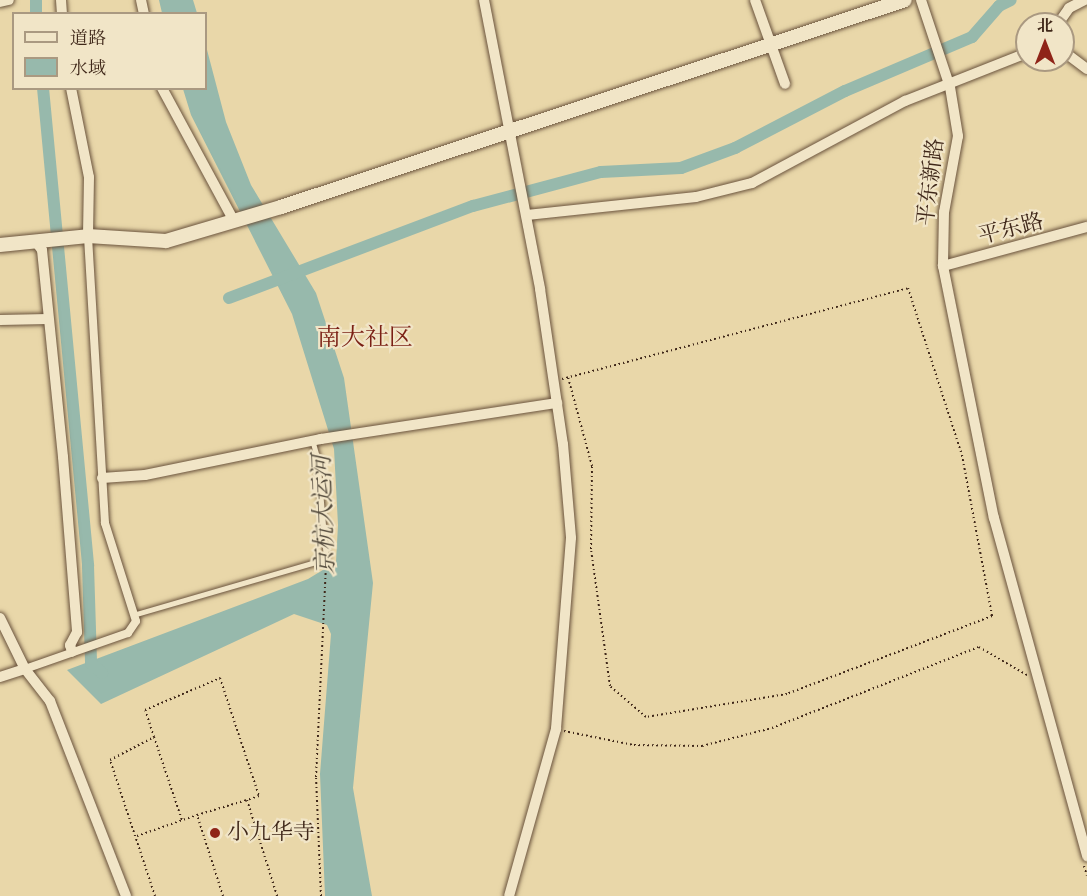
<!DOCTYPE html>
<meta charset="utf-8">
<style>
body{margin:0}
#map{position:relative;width:1087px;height:896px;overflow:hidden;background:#e9d7a9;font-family:Cardo,"Noto Serif SC",serif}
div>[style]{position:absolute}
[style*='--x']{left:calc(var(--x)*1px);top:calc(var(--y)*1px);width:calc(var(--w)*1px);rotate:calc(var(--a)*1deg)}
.water>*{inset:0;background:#97b9ac}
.canal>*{height:12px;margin:-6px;padding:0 6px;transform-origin:6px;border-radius:6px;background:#97b9ac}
.path>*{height:2px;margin-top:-1px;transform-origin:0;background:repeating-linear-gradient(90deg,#3f2719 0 1.5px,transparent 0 4.5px)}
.roads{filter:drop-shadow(0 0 2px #6a533d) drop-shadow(0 0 2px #6a533d)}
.service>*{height:5px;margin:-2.5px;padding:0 2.5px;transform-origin:2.5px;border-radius:2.5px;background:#f1e5c7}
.pedestrian>*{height:8px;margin:-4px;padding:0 4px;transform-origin:4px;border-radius:4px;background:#f1e5c7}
.minor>*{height:10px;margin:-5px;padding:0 5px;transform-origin:5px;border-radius:5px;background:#f1e5c7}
.tertiary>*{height:14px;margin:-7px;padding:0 7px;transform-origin:7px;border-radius:7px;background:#f1e5c7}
.dots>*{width:16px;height:16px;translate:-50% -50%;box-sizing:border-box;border:3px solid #f1e5c7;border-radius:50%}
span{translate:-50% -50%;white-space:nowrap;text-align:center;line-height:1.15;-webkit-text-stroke:4.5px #f1e5c7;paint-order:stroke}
.street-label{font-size:22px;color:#3f2719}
.poi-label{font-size:22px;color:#3f2719}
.left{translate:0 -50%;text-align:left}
.neighbourhood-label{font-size:24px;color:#7a1f14}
.water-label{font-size:24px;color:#554c3e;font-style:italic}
.legend{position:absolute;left:12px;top:12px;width:195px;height:78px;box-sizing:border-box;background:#f1e5c7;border:2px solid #aa9981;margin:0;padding:8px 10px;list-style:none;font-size:18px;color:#3f2719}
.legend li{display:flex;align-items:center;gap:12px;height:30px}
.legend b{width:30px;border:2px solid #aa9981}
.north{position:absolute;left:1015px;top:12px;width:60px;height:60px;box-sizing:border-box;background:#f1e5c7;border:2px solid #aa9981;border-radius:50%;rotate:0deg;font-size:16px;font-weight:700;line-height:24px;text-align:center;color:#3f2719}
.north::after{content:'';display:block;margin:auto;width:21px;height:27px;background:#8f2418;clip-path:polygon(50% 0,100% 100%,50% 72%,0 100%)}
</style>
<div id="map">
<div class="water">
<div style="clip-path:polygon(159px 0,193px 0,197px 13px,162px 13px)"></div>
<div style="clip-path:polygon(206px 46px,226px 122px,251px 185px,316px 293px,344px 378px,373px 583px,353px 788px,372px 896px,325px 896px,320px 774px,331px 634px,327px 625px,294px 614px,101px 704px,67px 670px,308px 579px,336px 562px,338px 525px,334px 449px,292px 314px,191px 115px,183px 89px,206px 88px)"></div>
</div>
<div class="canal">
<div style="--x:36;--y:0;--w:14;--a:90"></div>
<div style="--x:43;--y:88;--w:480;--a:84.6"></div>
<div style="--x:88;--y:566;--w:97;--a:88.2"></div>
<div style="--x:91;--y:663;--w:15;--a:42"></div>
<div style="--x:229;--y:298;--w:261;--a:-20.7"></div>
<div style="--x:473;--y:206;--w:132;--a:-14.9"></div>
<div style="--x:601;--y:172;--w:80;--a:-2.9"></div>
<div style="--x:681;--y:168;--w:58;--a:-20.3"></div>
<div style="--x:735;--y:148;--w:124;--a:-27.4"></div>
<div style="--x:845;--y:91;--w:138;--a:-23"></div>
<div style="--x:972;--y:37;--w:41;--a:-48.9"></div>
<div style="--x:999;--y:6;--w:13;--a:-27"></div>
</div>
<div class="path">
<div style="--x:562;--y:379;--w:358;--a:-14.7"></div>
<div style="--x:908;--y:288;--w:176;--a:72.1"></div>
<div style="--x:962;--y:455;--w:164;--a:79.4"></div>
<div style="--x:992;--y:616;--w:219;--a:159.2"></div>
<div style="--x:787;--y:694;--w:143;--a:170.7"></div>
<div style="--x:646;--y:717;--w:48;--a:-139.3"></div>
<div style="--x:610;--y:686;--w:138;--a:-97.9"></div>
<div style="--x:591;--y:549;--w:83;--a:-89.3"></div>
<div style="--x:592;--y:466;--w:92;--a:-105.1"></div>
<div style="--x:564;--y:731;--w:71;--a:11.3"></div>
<div style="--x:634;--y:745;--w:68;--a:0.8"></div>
<div style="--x:702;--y:746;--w:72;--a:-14.4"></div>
<div style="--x:772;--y:728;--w:222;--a:-21.4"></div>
<div style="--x:979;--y:647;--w:56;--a:30.3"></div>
<div style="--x:154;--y:737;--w:88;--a:71.4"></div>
<div style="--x:137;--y:836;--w:64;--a:-19.3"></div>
<div style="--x:1084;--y:866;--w:10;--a:73"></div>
<div style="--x:155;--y:896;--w:143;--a:-108.3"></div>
<div style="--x:110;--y:760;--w:50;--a:-27.6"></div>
<div style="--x:154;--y:737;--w:28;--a:-108"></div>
<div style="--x:145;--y:710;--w:82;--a:-23.1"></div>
<div style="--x:220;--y:678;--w:124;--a:71.7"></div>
<div style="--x:259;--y:796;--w:13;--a:162"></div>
<div style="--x:223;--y:896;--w:85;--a:-107.8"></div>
<div style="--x:197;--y:815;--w:52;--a:-16.7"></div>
<div style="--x:247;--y:800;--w:101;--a:72.6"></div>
<div style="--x:321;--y:896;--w:119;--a:-92.4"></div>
<div style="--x:316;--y:777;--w:211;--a:-87.3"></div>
</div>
<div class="roads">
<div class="service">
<div style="--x:133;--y:615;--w:201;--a:-16.2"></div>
<div style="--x:326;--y:559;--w:102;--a:-95"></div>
<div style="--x:317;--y:457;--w:18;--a:-106"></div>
</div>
<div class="pedestrian">
<div style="--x:25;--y:669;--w:109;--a:-19.3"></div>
<div style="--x:128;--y:633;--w:14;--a:-56"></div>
<div style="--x:136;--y:621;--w:103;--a:-107.6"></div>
<div style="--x:105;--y:523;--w:288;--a:-93.4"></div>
</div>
<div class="minor">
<div style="--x:61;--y:0;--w:14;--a:86"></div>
<div style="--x:141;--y:0;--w:14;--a:78"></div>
<div style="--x:484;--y:0;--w:294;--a:79"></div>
<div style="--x:540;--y:289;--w:157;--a:81.6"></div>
<div style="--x:563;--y:444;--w:94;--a:85.1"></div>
<div style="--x:571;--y:538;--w:192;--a:94.5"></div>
<div style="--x:556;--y:729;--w:173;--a:105.7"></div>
<div style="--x:755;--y:0;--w:89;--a:70.3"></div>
<div style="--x:921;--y:0;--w:92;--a:71.6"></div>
<div style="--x:950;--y:87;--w:50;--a:80.7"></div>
<div style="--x:958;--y:136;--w:77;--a:100.4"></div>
<div style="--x:944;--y:212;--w:54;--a:91.1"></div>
<div style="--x:943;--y:266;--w:257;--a:78.6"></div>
<div style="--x:994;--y:518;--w:351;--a:74.6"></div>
<div style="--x:0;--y:2;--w:9;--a:-13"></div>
<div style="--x:1058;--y:24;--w:19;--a:-55"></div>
<div style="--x:1069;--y:8;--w:18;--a:-27"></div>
<div style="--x:1063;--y:51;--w:30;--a:37"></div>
<div style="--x:71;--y:88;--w:91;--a:78.6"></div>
<div style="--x:89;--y:177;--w:59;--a:91"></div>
<div style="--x:162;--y:88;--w:151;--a:61.6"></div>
<div style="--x:527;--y:215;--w:170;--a:-6.1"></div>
<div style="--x:696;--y:197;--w:58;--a:-14"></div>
<div style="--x:752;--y:183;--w:174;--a:-28.2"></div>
<div style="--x:905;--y:101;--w:131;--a:-21.5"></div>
<div style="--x:36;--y:242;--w:10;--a:53"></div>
<div style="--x:42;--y:250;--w:208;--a:84.2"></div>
<div style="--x:63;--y:457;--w:176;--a:85.4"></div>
<div style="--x:77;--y:632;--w:15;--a:118"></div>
<div style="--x:70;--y:645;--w:7;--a:74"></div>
<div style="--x:943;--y:266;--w:149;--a:-15.2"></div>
<div style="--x:0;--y:320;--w:48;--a:-1.2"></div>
<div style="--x:102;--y:478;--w:43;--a:-4"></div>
<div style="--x:145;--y:475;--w:180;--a:-11.6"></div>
<div style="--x:321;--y:439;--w:239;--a:-8.7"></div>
<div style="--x:0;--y:618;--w:57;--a:63.9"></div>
<div style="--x:25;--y:669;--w:41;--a:52"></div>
<div style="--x:50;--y:701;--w:209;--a:68.7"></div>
<div style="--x:0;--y:677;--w:26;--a:-18"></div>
</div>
<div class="tertiary">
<div style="--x:0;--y:245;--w:88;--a:-5.8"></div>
<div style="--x:88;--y:236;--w:78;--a:3.7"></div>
<div style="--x:166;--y:241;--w:120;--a:-16.5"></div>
<div style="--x:281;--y:207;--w:657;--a:-18.35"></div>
</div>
</div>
<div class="dots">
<div style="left:215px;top:833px;background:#8f2418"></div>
</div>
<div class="street-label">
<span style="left:931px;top:182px;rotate:-83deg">平东新路</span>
<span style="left:1011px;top:229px;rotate:-14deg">平东路</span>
</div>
<div class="poi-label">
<span class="left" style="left:227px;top:833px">小九华寺</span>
</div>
<div class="neighbourhood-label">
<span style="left:365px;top:338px">南大社区</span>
</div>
<div class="water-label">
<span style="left:324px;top:515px;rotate:-92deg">京杭大运河</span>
</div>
<ul class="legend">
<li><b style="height:8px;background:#f1e5c7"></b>道路</li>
<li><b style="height:16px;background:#97b9ac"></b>水域</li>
</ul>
<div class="north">北</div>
</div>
